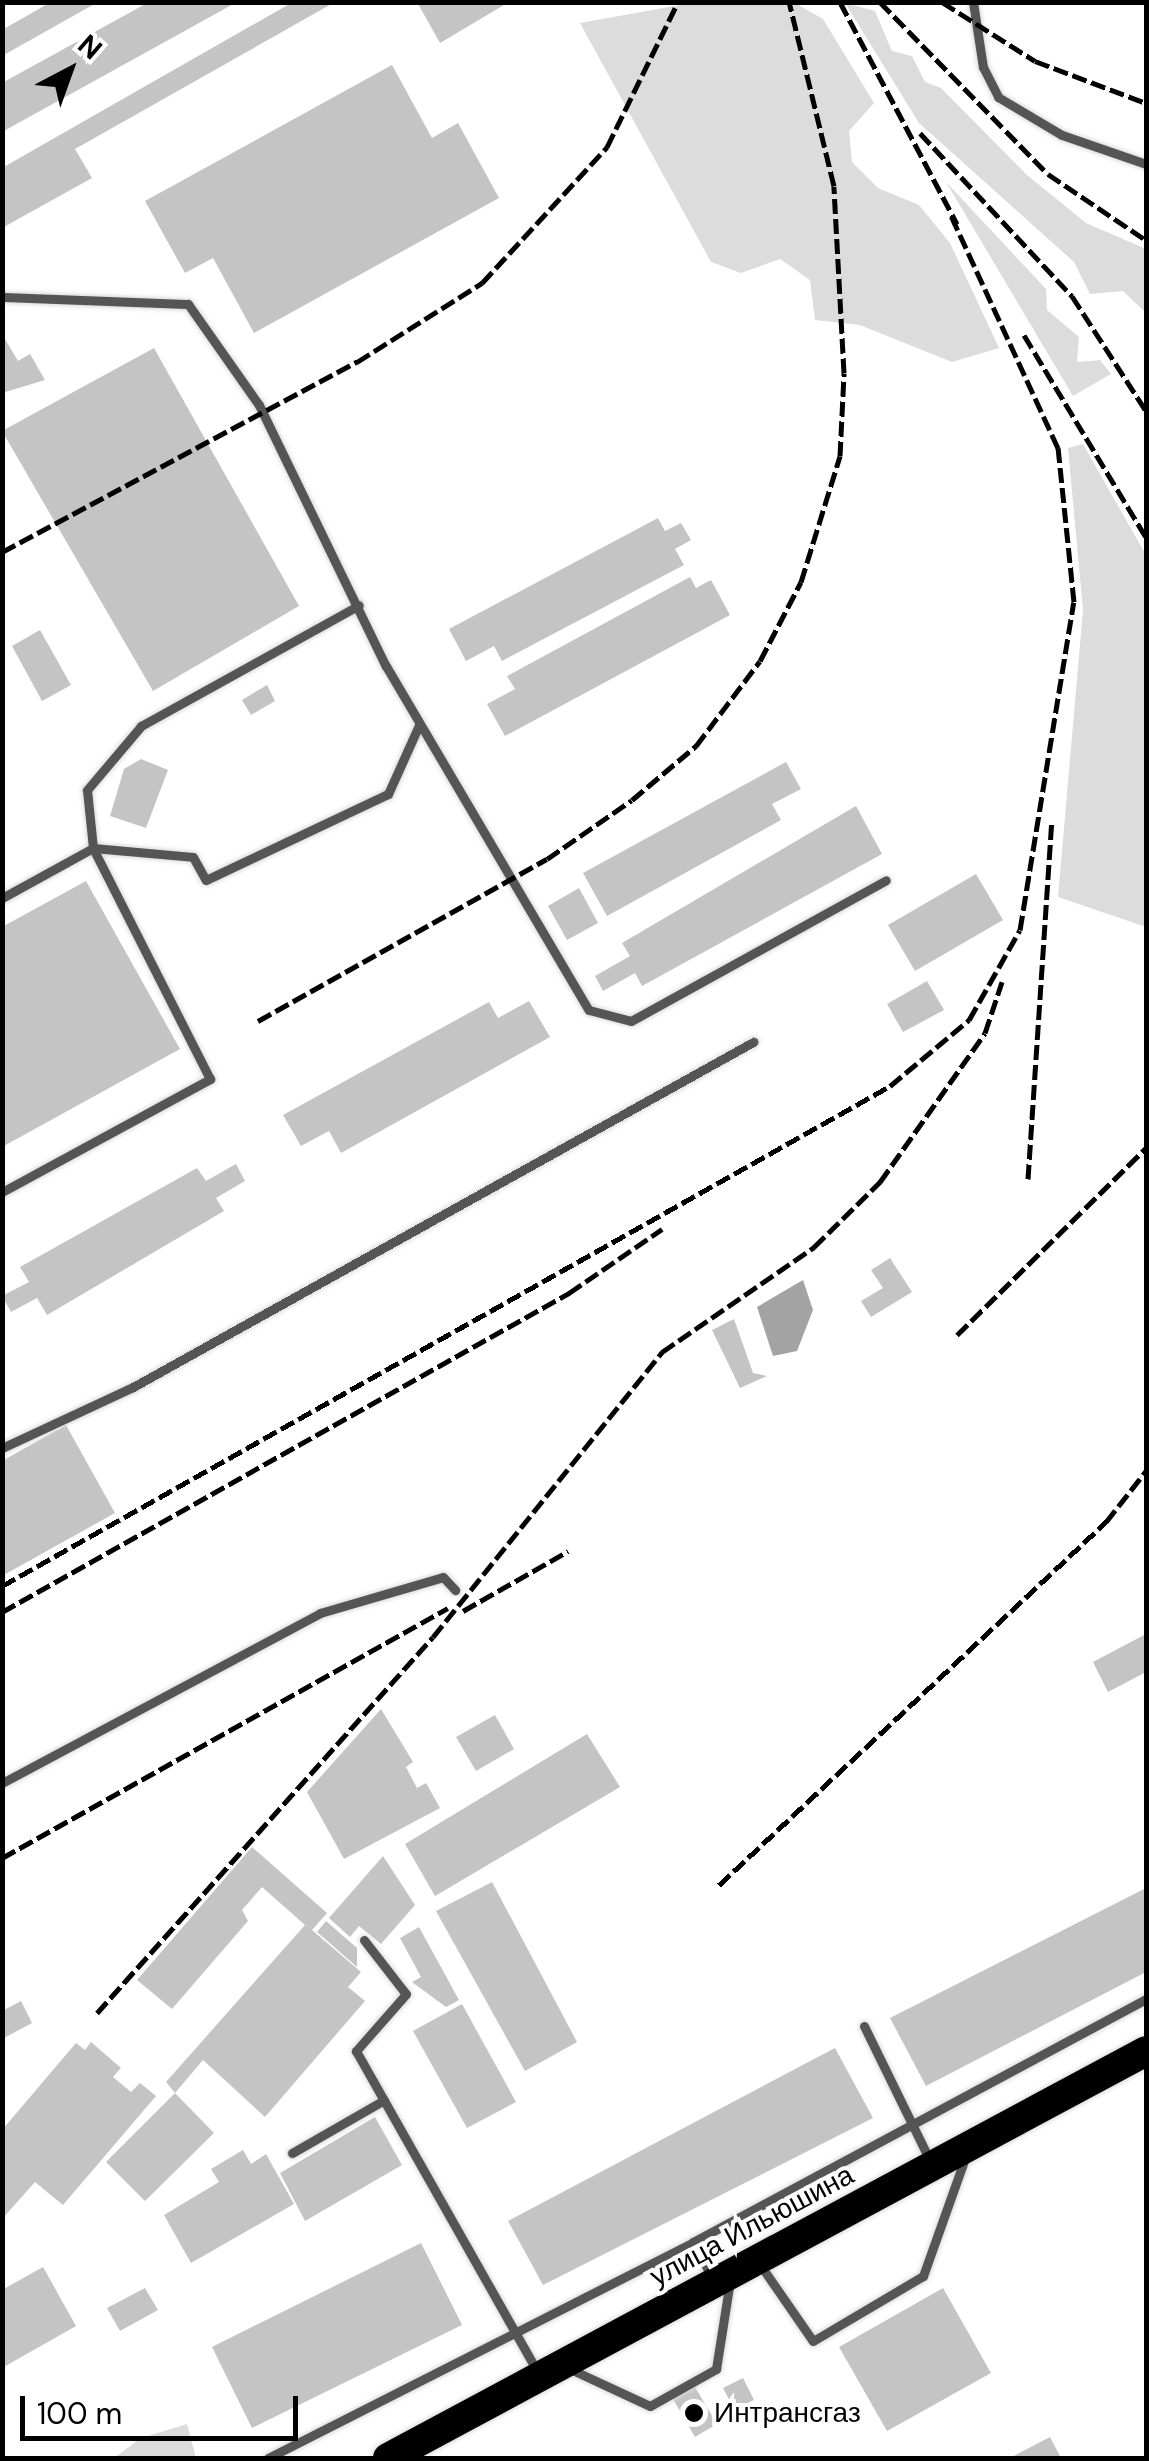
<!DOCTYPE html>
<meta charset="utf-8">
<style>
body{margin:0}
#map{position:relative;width:1149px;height:2461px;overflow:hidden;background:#fff;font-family:"DM Sans",sans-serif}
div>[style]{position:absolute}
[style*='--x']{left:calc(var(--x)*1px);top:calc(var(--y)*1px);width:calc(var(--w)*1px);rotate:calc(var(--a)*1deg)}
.green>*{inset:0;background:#dcdcdc}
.water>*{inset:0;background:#a3a3a3}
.building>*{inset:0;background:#c4c4c4}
.roads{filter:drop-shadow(0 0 2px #dbdbdb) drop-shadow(0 0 2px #dbdbdb)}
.lane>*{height:9px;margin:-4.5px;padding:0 4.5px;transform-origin:4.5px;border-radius:4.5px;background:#555}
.highway>*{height:30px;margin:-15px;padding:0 15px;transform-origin:15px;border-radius:15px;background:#000}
.rail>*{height:5px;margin-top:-2.5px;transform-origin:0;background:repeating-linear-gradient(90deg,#000 0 15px,transparent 0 20px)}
.dots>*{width:28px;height:28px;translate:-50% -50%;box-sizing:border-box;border:5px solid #fff;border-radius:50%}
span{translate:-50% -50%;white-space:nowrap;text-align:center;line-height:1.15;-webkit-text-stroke:8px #fff;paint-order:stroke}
.street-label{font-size:28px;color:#000}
.poi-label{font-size:28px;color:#000}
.left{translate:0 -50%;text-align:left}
.frame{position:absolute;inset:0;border:5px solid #000;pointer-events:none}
.north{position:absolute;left:20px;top:20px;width:100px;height:100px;-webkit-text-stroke:8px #fff;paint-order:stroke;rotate:41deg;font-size:28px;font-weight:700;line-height:40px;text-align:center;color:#000}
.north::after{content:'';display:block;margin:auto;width:35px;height:45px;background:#000;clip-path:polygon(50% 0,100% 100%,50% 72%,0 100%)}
.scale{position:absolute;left:20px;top:2396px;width:278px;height:45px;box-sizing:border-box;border:5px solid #000;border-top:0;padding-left:12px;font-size:30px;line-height:35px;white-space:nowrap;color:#000;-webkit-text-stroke:8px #fff;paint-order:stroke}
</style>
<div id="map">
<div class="green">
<div style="clip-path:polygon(691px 3px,795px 3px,823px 19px,874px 103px,849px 131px,852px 162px,878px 188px,919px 205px,950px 243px,999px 348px,952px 362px,860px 325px,815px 320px,810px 280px,780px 259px,741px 273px,711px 262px,580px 23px)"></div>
<div style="clip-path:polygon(845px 3px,875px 11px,892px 51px,912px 56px,925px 82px,941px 88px,1027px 175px,1086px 223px,1146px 249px,1146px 313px,1123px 291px,1090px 294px,1074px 262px,919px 123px)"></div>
<div style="clip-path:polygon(946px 182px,1046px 289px,1047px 310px,1079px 337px,1077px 362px,1100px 360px,1111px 374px,1073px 396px)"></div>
<div style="clip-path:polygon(1083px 444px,1146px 555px,1146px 927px,1058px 897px,1083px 610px,1068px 448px)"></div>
<div style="clip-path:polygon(187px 2424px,196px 2458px,114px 2458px,141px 2438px)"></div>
</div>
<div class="water">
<div style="clip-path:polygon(803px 1280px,813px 1310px,797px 1351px,773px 1356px,757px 1307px)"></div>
</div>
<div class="building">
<div style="clip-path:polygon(51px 2px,98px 2px,2px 56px,2px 30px)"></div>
<div style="clip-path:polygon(149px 2px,237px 2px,2px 132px,2px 83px)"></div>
<div style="clip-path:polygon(293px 2px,335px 2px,75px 149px,92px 178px,2px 228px,2px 168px)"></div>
<div style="clip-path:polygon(417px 2px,509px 2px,440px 43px)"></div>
<div style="clip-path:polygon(392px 65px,432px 138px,458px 123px,499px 198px,254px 333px,213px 258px,185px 273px,145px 201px)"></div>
<div style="clip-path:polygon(2px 334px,18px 361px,30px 354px,45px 380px,2px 393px)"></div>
<div style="clip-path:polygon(154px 348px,299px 606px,153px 691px,2px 431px)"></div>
<div style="clip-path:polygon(658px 518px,665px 531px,681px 523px,691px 540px,675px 549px,684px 565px,502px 661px,494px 646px,466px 661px,449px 629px)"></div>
<div style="clip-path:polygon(690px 577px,696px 588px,711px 580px,730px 615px,505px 736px,487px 704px,515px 689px,507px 676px)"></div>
<div style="clip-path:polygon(40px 630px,71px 685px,42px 701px,12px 646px)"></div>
<div style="clip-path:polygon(267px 685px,275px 701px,251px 715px,242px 700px)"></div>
<div style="clip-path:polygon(141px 759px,168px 770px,146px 828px,110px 816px,124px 769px)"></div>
<div style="clip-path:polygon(786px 762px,801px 789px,772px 804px,781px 820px,607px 916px,583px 873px)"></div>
<div style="clip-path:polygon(856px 806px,882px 854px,642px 986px,635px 973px,603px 991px,595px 976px,630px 956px,622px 943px)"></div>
<div style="clip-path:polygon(976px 874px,1003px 920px,915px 971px,888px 925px)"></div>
<div style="clip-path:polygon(86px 881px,180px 1049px,2px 1147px,2px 927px)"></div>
<div style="clip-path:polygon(579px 888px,598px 923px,567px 940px,548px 906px)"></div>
<div style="clip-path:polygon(927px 981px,944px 1010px,903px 1032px,887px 1004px)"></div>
<div style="clip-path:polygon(529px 1001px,550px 1037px,341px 1153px,329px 1131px,301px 1146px,283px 1115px,489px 1002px,498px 1018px)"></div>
<div style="clip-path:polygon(236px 1164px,245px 1181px,216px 1198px,224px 1211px,47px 1315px,37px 1298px,11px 1312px,2px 1296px,29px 1282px,20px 1267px,197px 1168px,206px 1181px)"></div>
<div style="clip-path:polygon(890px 1258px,912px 1292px,871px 1317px,861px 1301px,883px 1288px,871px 1270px)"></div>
<div style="clip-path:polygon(734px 1319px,753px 1373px,767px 1376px,740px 1388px,712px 1330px)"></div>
<div style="clip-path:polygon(66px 1425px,115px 1513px,2px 1576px,2px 1461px)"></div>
<div style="clip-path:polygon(1146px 1634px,1146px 1672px,1108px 1692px,1093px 1662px)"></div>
<div style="clip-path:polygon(381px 1709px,413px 1762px,406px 1767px,417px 1788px,426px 1783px,440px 1808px,344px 1859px,307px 1792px)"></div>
<div style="clip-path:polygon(495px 1715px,514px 1749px,476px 1771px,456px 1737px)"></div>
<div style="clip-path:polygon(587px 1734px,620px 1787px,435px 1896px,405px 1844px)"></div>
<div style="clip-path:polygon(252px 1847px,327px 1913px,312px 1930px,361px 1972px,348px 1987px,365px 2001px,265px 2117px,203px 2060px,175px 2093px,214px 2133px,145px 2201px,106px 2162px,175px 2093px,166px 2082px,305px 1925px,262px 1887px,242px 1910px,248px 1921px,172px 2009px,137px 1980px)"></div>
<div style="clip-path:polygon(383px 1856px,415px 1905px,381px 1944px,359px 1926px,350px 1937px,329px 1918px)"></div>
<div style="clip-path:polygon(492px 1882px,577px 2042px,525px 2071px,436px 1911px)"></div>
<div style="clip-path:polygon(1146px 1888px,1146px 1972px,926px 2086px,890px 2018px)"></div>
<div style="clip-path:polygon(326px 1921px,357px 1948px,357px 1967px,317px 1932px)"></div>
<div style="clip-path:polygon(419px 1927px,459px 2000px,446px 2007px,412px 1982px,421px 1977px,400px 1938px)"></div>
<div style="clip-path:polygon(21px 2001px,32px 2023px,2px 2039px,2px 2011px)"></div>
<div style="clip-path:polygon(462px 2004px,516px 2102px,467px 2128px,413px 2031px)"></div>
<div style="clip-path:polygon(91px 2042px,121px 2068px,113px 2077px,131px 2092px,140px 2083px,156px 2096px,63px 2205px,35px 2182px,2px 2219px,2px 2130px,76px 2043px,85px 2050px)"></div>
<div style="clip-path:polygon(835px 2048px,873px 2118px,543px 2285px,508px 2221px)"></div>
<div style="clip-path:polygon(375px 2117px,402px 2165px,305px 2221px,280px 2173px)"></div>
<div style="clip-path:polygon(243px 2150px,251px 2164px,266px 2154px,294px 2204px,191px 2263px,164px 2215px,219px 2182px,211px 2169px)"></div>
<div style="clip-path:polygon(421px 2243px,462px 2325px,252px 2428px,212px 2347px)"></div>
<div style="clip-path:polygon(43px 2267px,76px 2326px,2px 2368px,2px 2290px)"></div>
<div style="clip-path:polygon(145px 2288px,158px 2310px,120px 2331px,107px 2308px)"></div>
<div style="clip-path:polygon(943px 2288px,991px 2373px,887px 2431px,839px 2347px)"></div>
<div style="clip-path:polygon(743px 2378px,754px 2400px,734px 2409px,723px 2388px)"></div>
<div style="clip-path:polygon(695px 2387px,717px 2424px,695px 2437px,673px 2399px)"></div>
<div style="clip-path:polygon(1050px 2437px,1061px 2458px,1010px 2458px)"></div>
</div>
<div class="roads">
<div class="lane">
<div style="--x:973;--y:2;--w:66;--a:81.3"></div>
<div style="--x:983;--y:67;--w:34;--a:63"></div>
<div style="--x:998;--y:97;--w:74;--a:30.7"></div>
<div style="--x:1062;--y:135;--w:89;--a:19"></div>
<div style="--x:2;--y:297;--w:186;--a:2.2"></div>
<div style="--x:188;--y:304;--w:123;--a:54.9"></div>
<div style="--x:259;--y:405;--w:290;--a:64.1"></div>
<div style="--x:386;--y:666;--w:399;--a:59.5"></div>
<div style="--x:589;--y:1010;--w:43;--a:14.7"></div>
<div style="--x:631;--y:1021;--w:291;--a:-28.9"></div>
<div style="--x:2;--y:898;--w:104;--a:-28.8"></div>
<div style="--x:93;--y:848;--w:58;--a:-95.9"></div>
<div style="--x:87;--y:790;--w:84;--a:-49.8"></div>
<div style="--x:141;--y:726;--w:249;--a:-29"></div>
<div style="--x:2;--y:1192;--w:237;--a:-28.5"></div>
<div style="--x:210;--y:1079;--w:259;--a:-116.9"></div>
<div style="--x:93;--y:848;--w:100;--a:5.1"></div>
<div style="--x:193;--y:857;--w:26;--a:61"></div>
<div style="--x:206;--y:880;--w:201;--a:-25.3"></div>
<div style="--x:388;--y:794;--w:76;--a:-65.8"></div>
<div style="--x:2;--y:1448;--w:145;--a:-25"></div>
<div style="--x:133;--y:1387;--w:710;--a:-29.09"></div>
<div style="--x:2;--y:1783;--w:361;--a:-28.1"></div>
<div style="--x:320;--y:1613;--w:128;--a:-16.3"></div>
<div style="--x:443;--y:1577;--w:18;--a:47"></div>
<div style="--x:364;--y:1940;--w:68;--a:52.1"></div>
<div style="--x:406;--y:1994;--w:76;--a:131.3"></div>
<div style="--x:356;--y:2051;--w:368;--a:60.5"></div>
<div style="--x:864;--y:2026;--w:150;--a:63.9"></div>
<div style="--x:292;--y:2153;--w:106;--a:-29.9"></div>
<div style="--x:693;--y:2242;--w:514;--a:-28.21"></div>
<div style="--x:761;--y:2266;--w:91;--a:55.3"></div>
<div style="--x:813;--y:2341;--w:128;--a:-30.6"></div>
<div style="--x:923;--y:2276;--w:125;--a:-70.4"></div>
<div style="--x:568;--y:2368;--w:90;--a:24.9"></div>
<div style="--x:650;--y:2406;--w:76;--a:-29.3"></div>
<div style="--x:716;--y:2369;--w:89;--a:-81"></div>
<div style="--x:268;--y:2458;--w:477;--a:-26.9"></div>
<div style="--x:693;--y:2242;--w:42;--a:61.6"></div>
</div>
<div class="highway">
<div style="--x:388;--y:2458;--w:860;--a:-28.23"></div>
</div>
</div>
<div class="rail">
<div style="--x:840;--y:2;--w:251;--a:62.2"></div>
<div style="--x:880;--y:2;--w:240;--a:45.7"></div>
<div style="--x:1048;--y:174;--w:118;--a:34"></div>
<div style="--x:942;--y:2;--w:110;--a:32.4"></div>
<div style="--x:1035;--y:61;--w:119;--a:20.7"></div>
<div style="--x:920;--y:133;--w:223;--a:47"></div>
<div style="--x:1072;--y:296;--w:137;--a:57.2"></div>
<div style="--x:1024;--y:335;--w:236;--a:58.9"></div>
<div style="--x:2;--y:552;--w:403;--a:-28.2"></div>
<div style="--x:357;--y:362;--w:148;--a:-32.3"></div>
<div style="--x:482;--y:283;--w:185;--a:-47.4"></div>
<div style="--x:607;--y:147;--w:161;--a:-63.9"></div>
<div style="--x:258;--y:1021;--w:331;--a:-29.3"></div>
<div style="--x:547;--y:859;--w:103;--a:-34.8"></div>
<div style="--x:632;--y:800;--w:84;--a:-40.2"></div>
<div style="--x:696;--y:746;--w:106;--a:-53"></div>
<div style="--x:760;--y:661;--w:89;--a:-62.6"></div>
<div style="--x:801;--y:582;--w:132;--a:-72.8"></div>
<div style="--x:840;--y:456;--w:83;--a:-87.2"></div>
<div style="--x:844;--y:373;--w:187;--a:-93.1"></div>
<div style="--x:834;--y:186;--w:189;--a:-103.7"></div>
<div style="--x:1028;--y:1179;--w:359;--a:-86.2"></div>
<div style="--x:957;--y:1335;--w:266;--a:-44.7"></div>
<div style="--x:2;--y:1586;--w:1019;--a:-29.38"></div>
<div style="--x:890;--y:1086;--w:103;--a:-39.9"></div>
<div style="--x:969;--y:1020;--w:103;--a:-60.5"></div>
<div style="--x:1020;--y:930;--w:332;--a:-80.7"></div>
<div style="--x:1074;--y:602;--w:155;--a:-95.9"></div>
<div style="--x:1058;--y:448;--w:256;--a:-114.7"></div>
<div style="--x:463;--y:1611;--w:121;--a:-29.7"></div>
<div style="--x:2;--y:1612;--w:651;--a:-29.36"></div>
<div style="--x:569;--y:1293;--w:113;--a:-34.5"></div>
<div style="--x:2;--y:1858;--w:511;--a:-29.27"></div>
<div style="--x:719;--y:1885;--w:531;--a:-43.17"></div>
<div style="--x:1106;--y:1522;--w:65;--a:-51.9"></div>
<div style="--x:97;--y:2013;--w:504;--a:-48.22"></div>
<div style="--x:433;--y:1637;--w:366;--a:-51.2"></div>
<div style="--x:662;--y:1352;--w:185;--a:-34.6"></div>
<div style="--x:814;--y:1247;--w:93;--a:-44.6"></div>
<div style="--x:880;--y:1182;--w:182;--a:-54.8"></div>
<div style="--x:985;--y:1033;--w:54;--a:-71.6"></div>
</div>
<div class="dots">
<div style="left:694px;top:2413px;background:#000"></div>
</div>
<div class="street-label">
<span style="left:752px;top:2226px;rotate:-28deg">улица Ильюшина</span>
</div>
<div class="poi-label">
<span class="left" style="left:714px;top:2413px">Интрансгаз</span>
</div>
<div class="frame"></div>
<div class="north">N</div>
<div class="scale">100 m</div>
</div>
